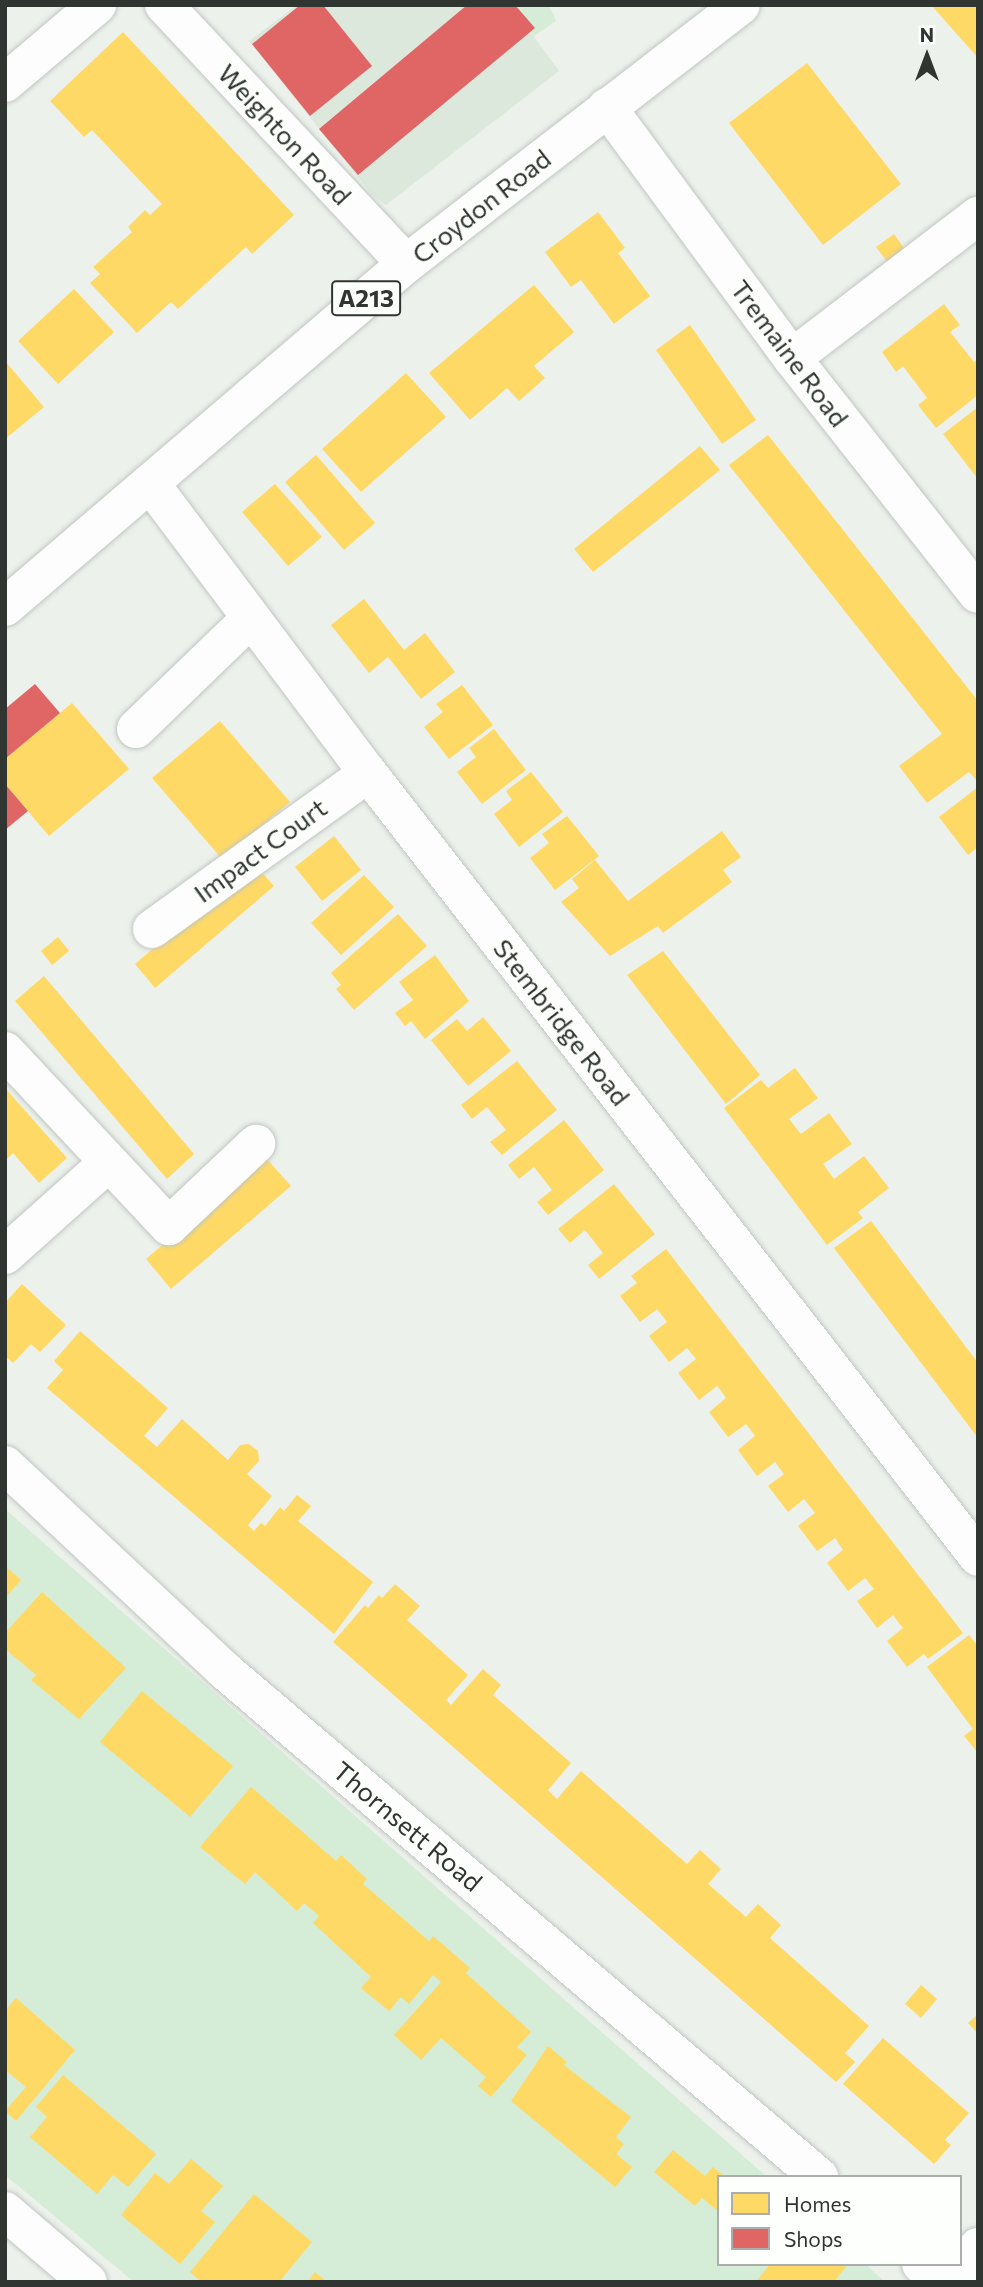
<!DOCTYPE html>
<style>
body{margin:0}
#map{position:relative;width:983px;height:2287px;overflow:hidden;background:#ecf1ec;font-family:Commissioner,sans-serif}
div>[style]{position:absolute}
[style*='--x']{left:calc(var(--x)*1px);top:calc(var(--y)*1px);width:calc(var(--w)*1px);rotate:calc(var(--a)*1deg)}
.built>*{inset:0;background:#dde8dd}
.green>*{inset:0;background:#d5ecd6}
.homes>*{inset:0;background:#ffd966}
.shops>*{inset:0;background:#e06666}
.roads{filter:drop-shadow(0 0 2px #c2c6c2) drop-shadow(0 0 2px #c2c6c2)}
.minor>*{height:38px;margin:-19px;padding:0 19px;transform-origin:19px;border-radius:19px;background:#fcfdfc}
.major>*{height:38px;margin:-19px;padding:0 19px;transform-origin:19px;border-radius:19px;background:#fcfdfc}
span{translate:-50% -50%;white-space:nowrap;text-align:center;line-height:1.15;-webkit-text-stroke:7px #fcfffc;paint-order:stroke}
.shield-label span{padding:2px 5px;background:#fcfffc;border:2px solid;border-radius:5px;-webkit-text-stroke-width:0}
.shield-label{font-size:24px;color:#313531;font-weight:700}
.street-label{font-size:26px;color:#313531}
.frame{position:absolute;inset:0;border:7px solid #313531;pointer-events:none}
.legend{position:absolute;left:717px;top:2175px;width:245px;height:91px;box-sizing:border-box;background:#fcfffc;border:2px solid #abaeab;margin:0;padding:9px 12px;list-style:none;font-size:21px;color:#313531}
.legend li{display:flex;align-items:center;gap:14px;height:35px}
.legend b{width:35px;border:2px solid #abaeab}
.north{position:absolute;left:892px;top:21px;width:70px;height:70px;-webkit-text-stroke:5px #fcfffc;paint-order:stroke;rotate:0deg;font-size:19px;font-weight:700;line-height:28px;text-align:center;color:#313531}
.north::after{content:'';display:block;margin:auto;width:24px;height:32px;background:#313531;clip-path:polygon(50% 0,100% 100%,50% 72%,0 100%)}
</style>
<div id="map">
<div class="built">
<div style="clip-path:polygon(297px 5px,511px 5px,559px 71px,386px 205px,373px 196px,249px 41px)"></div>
</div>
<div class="green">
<div style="clip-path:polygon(511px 5px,549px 5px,556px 21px,534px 36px)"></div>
<div style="clip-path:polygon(5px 1509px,767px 2177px,719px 2177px,719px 2264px,865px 2264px,885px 2282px,134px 2282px,5px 2175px)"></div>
</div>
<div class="homes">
<div style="clip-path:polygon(931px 5px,978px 5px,978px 58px)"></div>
<div style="clip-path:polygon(123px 32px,294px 215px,252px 254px,246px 247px,178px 309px,171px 302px,137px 333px,90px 283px,100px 274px,93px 267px,132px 232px,128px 227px,145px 210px,150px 215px,162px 204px,92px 130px,84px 137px,50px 101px)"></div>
<div style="clip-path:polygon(807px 63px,901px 184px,823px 245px,729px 123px)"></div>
<div style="clip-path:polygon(598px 212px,625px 248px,618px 253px,650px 296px,614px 324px,581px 280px,571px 287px,545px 252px)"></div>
<div style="clip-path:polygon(894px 234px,906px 251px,889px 264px,876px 247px)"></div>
<div style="clip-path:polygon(534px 285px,574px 332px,534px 366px,545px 378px,519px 401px,507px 388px,470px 420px,429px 373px)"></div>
<div style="clip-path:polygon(74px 289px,114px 332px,58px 384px,18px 341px)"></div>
<div style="clip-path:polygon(944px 304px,960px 325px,950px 332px,974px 362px,978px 359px,978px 395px,936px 428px,918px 405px,927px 398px,903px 366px,896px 372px,882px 352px)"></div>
<div style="clip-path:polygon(690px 325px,756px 420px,722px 444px,656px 350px)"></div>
<div style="clip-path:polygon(5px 361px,44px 407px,5px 439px)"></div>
<div style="clip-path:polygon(406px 373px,446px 417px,361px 492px,322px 449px)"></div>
<div style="clip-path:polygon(978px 407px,978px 479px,943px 434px)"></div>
<div style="clip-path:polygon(768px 435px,978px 701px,978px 782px,969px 772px,927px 803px,899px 766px,942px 734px,729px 465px)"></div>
<div style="clip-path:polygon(700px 446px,720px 470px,593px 572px,574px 549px)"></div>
<div style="clip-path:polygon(316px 455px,375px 523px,344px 550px,285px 482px)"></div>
<div style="clip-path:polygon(275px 484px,322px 537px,288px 566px,242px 512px)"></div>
<div style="clip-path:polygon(364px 599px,404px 650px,425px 633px,455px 672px,421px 699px,388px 657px,369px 673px,331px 625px)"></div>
<div style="clip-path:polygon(462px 685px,493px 725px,449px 759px,424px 727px,443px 712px,436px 704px)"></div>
<div style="clip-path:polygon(72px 703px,129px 769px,49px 836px,5px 784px,5px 759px)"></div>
<div style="clip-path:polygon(220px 721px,290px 802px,222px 859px,152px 778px)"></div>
<div style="clip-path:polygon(494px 729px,526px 770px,482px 804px,457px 772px,476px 757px,469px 748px)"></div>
<div style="clip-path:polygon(531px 772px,563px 812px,519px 847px,494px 814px,512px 800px,506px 791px)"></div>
<div style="clip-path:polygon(978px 787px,978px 847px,968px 855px,939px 817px)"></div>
<div style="clip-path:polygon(567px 816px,599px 856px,555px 890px,530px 858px,549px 843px,542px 834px)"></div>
<div style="clip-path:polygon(722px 831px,741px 857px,723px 870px,732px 882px,663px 933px,658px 926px,610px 956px,561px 902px,579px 888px,572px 879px,595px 860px,628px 901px)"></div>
<div style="clip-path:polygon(334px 836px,361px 870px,322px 901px,295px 867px)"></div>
<div style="clip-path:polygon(253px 863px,274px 886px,155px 988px,135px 964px)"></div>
<div style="clip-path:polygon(364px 875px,394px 907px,341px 955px,311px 923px)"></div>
<div style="clip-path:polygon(398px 914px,427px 946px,354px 1010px,336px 989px,341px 985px,331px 973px)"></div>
<div style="clip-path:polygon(58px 937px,69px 951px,52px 965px,41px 951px)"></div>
<div style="clip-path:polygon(663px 951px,760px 1075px,726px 1104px,627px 975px)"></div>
<div style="clip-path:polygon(435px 955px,469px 1001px,425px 1039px,411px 1021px,405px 1026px,395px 1013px,413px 1000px,399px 982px)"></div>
<div style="clip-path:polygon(44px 976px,194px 1154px,167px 1179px,15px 1001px)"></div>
<div style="clip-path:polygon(483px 1017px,511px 1051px,468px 1086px,431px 1040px,457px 1019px,467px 1031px)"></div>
<div style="clip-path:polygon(517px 1061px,557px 1110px,502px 1155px,490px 1142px,506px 1130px,487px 1107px,472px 1119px,461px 1105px)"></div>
<div style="clip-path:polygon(795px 1068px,818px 1098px,789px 1119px,801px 1134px,829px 1113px,852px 1144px,823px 1164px,829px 1172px,834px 1179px,864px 1156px,889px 1188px,858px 1212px,863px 1218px,827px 1245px,724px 1108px,761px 1080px,768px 1088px)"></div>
<div style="clip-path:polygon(5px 1088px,67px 1158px,39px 1183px,13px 1153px,5px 1161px)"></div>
<div style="clip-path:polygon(564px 1120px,604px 1170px,548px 1215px,537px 1202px,552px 1190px,534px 1167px,519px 1179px,508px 1165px)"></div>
<div style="clip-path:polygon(265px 1157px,291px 1186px,171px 1289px,146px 1259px)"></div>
<div style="clip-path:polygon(614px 1184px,655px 1234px,599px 1279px,588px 1265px,603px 1253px,585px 1230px,570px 1243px,558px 1229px)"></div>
<div style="clip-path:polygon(871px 1221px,978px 1363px,978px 1438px,834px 1248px)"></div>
<div style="clip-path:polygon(666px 1249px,963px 1633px,928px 1659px,924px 1654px,907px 1667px,887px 1641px,903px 1628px,898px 1622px,893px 1615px,877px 1628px,857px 1601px,874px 1589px,869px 1583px,865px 1578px,848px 1591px,827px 1563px,843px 1550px,835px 1538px,817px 1551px,798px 1526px,815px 1513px,804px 1499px,788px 1512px,768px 1486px,784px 1474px,775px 1462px,757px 1476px,738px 1450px,755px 1436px,746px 1424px,728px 1437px,709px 1412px,726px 1398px,721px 1391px,717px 1386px,699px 1400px,678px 1373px,696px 1359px,691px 1353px,687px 1348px,669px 1362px,649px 1336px,667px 1322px,657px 1309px,640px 1322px,620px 1296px,637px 1283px,631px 1276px)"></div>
<div style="clip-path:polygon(22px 1284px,66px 1325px,40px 1352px,31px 1344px,13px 1363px,5px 1356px,5px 1303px)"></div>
<div style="clip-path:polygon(80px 1331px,168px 1408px,144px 1436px,157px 1447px,182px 1419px,228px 1460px,240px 1445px,249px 1444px,258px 1451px,259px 1461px,247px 1474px,272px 1496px,248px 1525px,254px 1531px,261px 1523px,265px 1526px,280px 1507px,284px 1511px,297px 1495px,311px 1506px,298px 1521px,373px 1582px,334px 1634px,47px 1388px,63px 1370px,54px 1361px)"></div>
<div style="clip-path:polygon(5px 1566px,21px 1580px,5px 1598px)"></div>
<div style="clip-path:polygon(395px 1584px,420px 1606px,407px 1620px,468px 1675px,446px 1700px,451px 1705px,483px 1669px,501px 1685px,493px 1695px,571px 1763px,548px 1790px,557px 1799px,581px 1771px,687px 1864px,700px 1850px,721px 1869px,708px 1884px,746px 1917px,758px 1904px,781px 1925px,770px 1938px,869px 2026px,845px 2053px,855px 2062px,836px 2082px,333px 1642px,365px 1605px,368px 1608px,379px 1595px,382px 1598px)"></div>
<div style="clip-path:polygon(42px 1592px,126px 1668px,79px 1719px,31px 1680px,36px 1675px,5px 1649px,5px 1633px)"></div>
<div style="clip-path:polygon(969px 1635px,978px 1646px,978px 1753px,964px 1736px,973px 1729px,927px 1667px)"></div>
<div style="clip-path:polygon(142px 1691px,233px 1766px,190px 1817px,100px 1742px)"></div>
<div style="clip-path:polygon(251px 1787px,336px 1861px,341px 1855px,367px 1879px,363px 1884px,429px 1941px,433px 1936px,470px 1968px,466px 1973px,531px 2032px,517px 2047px,527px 2055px,491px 2097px,478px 2086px,486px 2077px,441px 2038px,421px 2060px,394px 2035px,441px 1982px,433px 1975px,409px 2004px,401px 1997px,389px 2011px,361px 1988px,371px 1977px,313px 1923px,319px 1916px,304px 1903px,297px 1911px,255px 1872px,245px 1884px,200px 1847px)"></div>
<div style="clip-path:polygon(921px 1985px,937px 1999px,921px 2018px,905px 2004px)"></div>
<div style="clip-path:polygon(16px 1998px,75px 2050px,16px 2121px,5px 2111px,26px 2087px,5px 2070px,5px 2011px)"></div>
<div style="clip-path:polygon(978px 2014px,978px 2034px,968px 2023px)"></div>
<div style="clip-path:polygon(883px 2038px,969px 2113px,945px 2140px,951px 2145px,934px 2164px,843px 2084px)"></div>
<div style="clip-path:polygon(548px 2046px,567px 2062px,564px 2065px,631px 2117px,616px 2137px,624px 2144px,616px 2154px,632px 2167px,615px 2187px,511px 2101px)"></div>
<div style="clip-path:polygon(63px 2075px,156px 2154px,128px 2187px,113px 2175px,97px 2194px,30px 2137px,47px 2117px,36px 2107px)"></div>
<div style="clip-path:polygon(673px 2150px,705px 2176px,713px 2167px,725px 2177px,719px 2177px,719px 2212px,702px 2198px,695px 2206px,654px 2172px)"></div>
<div style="clip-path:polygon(191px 2159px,223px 2186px,201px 2211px,215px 2222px,180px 2264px,121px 2215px,155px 2173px,169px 2184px)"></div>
<div style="clip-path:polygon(254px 2194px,312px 2242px,279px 2282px,201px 2282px,190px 2272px)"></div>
<div style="clip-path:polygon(770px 2264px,848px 2264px,834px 2282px,756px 2282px)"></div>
<div style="clip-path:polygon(315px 2272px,327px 2282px,307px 2282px)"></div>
</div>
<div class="shops">
<div style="clip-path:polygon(300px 5px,323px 5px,372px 66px,310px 116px,252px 44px)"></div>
<div style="clip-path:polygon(467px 5px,515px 5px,535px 28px,358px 175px,319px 129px)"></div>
<div style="clip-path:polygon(35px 684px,60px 713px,5px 759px,5px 709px)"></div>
<div style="clip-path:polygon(5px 784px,28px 811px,5px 830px)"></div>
</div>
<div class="roads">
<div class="minor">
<div style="--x:164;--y:5;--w:354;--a:46.9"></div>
<div style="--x:5;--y:83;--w:121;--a:-40.3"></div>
<div style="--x:607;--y:107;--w:312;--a:53.6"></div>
<div style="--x:792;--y:358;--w:300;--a:51.8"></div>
<div style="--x:792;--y:358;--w:234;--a:-37.4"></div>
<div style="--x:150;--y:483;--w:363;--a:53.1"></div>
<div style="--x:368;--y:773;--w:993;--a:52.11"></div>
<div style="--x:136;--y:729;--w:160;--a:-44"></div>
<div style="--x:152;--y:929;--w:266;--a:-35.8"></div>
<div style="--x:5;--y:1051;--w:240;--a:46.9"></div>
<div style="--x:169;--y:1226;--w:120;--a:-43.3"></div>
<div style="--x:5;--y:1255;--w:138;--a:-41.8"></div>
<div style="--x:5;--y:1465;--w:300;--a:43.1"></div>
<div style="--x:224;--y:1670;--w:782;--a:40.43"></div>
<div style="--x:5;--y:2211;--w:109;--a:40.5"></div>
<div style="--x:921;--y:2264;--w:28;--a:41"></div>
<div style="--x:952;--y:2282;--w:44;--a:-53.4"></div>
</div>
<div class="major">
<div style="--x:5;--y:607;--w:528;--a:-40.54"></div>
<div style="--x:406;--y:264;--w:423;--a:-37.7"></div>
</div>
</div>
<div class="shield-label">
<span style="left:366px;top:298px">A213</span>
</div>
<div class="street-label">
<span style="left:285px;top:134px;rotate:47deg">Weighton Road</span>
<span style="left:481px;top:206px;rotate:-38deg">Croydon Road</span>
<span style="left:790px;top:353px;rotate:53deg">Tremaine Road</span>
<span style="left:260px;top:850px;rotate:-36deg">Impact Court</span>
<span style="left:562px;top:1022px;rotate:52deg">Stembridge Road</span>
<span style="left:408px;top:1826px;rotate:40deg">Thornsett Road</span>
</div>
<div class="frame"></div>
<ul class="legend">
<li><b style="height:19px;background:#ffd966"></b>Homes</li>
<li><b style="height:19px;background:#e06666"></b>Shops</li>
</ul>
<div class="north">N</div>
</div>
